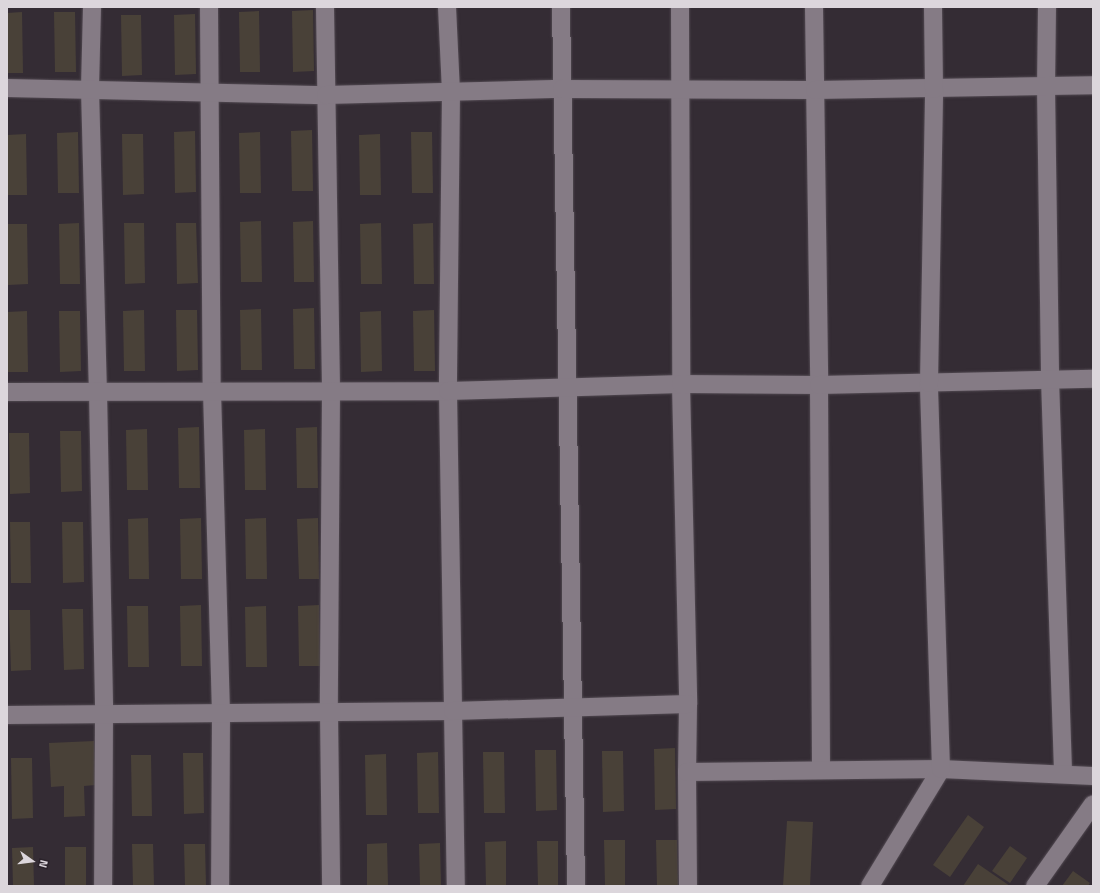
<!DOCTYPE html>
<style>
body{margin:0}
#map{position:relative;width:1100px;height:893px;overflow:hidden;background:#342c34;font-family:"Titillium Web",sans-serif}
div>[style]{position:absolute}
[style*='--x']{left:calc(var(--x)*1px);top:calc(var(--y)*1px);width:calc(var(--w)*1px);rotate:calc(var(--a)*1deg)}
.building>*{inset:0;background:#494138}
.roads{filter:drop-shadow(0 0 1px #524a52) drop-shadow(0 0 1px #524a52)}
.minor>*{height:18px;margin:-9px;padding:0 9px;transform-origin:9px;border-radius:9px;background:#857b85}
span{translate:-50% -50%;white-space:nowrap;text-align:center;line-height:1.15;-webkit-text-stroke:3px #2a222a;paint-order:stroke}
.frame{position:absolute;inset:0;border:8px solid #dcd6dc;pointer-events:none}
.north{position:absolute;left:12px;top:841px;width:40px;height:40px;-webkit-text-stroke:3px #2a222a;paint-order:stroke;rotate:104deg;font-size:11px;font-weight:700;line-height:16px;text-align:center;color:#dcd6dc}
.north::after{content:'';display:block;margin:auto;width:14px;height:18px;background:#dcd6dc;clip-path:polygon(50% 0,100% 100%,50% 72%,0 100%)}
</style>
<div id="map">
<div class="building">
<div style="clip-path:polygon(313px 10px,314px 71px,293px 72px,292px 11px)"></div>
<div style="clip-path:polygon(259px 11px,260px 72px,240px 72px,239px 12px)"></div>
<div style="clip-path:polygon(22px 12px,23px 73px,7px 73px,7px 13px)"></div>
<div style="clip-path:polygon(54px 12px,75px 12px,76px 72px,55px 72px)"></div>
<div style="clip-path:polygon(195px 14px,196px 74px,175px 75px,174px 15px)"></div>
<div style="clip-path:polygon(121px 15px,141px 15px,142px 75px,122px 76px)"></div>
<div style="clip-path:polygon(312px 130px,313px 191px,292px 191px,291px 131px)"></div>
<div style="clip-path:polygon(195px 131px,196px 192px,175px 193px,174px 132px)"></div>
<div style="clip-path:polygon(78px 132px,79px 193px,58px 193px,57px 133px)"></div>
<div style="clip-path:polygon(260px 132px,261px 193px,240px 193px,239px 133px)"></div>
<div style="clip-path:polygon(411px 132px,432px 132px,433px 193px,412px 193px)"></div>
<div style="clip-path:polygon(26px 134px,27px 195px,7px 195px,7px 135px)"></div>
<div style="clip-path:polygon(122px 134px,143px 134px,144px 194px,123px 195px)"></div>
<div style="clip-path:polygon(380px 134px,381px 195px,360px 195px,359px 135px)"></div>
<div style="clip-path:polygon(261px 221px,262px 282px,241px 282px,240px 222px)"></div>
<div style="clip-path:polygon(313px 221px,314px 282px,294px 282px,293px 222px)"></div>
<div style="clip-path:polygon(79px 223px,80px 284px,60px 284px,59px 224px)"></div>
<div style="clip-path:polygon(124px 223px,144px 223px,145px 283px,125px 284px)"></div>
<div style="clip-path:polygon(176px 223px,196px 223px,198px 283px,177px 284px)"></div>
<div style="clip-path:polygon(381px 223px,382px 284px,361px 284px,360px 224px)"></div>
<div style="clip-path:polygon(433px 223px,434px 284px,414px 284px,413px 224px)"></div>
<div style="clip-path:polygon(7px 224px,27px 224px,28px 284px,8px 285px)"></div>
<div style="clip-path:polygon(314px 308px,315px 369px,294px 369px,293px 309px)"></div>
<div style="clip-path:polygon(261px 309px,262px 370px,241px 370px,240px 310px)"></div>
<div style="clip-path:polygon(144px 310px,145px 371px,124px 371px,123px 311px)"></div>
<div style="clip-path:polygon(176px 310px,197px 310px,198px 370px,177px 371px)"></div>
<div style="clip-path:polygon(434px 310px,435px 371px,414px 371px,413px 311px)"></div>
<div style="clip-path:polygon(27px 311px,28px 372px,7px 372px,7px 312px)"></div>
<div style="clip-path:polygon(59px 311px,80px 311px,81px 371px,60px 372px)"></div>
<div style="clip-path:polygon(381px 311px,382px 371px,361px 372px,360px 312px)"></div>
<div style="clip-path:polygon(199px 427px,200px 488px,179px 488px,178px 428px)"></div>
<div style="clip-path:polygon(317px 427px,318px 488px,297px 488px,296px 428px)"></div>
<div style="clip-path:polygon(147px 429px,148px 490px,127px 490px,126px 430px)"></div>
<div style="clip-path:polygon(265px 429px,266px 490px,245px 490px,244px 430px)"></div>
<div style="clip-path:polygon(60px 431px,81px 431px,82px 491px,61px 492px)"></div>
<div style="clip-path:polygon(9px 433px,29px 433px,30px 493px,10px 494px)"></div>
<div style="clip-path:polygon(148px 518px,149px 579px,129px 579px,128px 519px)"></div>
<div style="clip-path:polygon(201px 518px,202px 579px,181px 579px,180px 519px)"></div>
<div style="clip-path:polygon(266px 518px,267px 579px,246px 579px,245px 519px)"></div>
<div style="clip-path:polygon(318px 518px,319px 579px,299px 579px,297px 519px)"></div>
<div style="clip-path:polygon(10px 522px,30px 522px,31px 583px,11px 583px)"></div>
<div style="clip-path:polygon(62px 522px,83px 522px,84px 582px,63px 583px)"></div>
<div style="clip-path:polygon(201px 605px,202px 666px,181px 666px,180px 606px)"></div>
<div style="clip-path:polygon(319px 605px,320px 666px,299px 666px,298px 606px)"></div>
<div style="clip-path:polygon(127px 606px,148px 606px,149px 667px,128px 667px)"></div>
<div style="clip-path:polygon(266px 606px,267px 667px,246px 667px,245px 607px)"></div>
<div style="clip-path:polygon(62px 609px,83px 609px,84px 669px,64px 670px)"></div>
<div style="clip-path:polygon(9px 610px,30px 610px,31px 670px,11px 671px)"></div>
<div style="clip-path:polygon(94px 741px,96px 785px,84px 786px,85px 816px,64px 817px,64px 786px,51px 787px,49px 743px)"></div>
<div style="clip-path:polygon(675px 748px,676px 809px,655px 810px,654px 749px)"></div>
<div style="clip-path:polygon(535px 750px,556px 750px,557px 810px,536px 811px)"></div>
<div style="clip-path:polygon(602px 751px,623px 751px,624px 811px,603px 812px)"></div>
<div style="clip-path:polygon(438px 752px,439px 813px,418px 813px,417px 753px)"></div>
<div style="clip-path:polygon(483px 752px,504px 752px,505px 813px,484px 813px)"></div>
<div style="clip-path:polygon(183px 753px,203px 753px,204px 813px,184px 814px)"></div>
<div style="clip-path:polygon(386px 754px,387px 815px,366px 815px,365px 755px)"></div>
<div style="clip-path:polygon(131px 755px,151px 755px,152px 816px,132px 816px)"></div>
<div style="clip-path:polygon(11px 758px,32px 758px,33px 818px,12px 819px)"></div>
<div style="clip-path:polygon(968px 815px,984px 827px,950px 877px,933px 865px)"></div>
<div style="clip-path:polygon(787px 821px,813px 822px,810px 886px,783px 886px)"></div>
<div style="clip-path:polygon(604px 840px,625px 840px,625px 886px,605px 886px)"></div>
<div style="clip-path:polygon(656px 840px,677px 840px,678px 886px,657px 886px)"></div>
<div style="clip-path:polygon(506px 841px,506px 886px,486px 886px,485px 842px)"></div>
<div style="clip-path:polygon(537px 841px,558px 841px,558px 886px,538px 886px)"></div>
<div style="clip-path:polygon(387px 843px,388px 886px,367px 886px,367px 844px)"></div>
<div style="clip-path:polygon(440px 843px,441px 886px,420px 886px,419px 844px)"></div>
<div style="clip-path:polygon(132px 844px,153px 844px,154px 886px,133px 886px)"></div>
<div style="clip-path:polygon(184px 844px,205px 844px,206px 886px,185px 886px)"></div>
<div style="clip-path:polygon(1010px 846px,1027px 858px,1010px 883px,992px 871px)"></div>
<div style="clip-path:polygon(33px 847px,34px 886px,13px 886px,12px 848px)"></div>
<div style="clip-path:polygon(65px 847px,86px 847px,86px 886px,65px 886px)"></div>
<div style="clip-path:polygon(978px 864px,1010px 886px,963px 886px)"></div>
<div style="clip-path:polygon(1073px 871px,1090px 883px,1088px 886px,1062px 886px)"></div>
</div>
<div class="roads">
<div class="minor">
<div style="--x:92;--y:7;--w:82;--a:91.4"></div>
<div style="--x:90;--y:89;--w:302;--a:88.5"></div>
<div style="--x:98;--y:391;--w:324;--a:88.9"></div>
<div style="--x:104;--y:715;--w:171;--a:90.3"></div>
<div style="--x:209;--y:7;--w:384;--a:89.6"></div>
<div style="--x:212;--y:391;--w:322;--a:88.4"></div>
<div style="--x:221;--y:713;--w:173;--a:90.3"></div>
<div style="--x:325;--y:7;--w:384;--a:89.1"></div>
<div style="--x:331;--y:391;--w:322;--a:90.4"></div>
<div style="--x:329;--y:713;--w:173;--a:89.3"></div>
<div style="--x:447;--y:7;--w:85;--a:87.3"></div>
<div style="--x:451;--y:92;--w:299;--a:90.6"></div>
<div style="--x:448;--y:391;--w:495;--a:89.1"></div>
<div style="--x:561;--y:7;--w:879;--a:89.02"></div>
<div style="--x:680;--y:7;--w:377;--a:89.8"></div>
<div style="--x:681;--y:384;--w:320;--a:88.7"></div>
<div style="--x:688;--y:704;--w:68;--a:90.8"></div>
<div style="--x:687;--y:772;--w:114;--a:89.5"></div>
<div style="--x:814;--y:7;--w:378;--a:89.2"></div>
<div style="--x:819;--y:385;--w:385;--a:89.7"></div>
<div style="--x:1047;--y:7;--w:79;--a:90.7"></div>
<div style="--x:1046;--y:86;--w:293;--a:89.2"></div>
<div style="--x:1050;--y:379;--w:394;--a:88.1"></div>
<div style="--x:7;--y:88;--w:319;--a:1.3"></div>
<div style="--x:326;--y:95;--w:236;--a:-1.5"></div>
<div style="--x:562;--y:89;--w:253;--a:0.2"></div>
<div style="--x:815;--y:90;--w:278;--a:-1"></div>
<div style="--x:7;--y:392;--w:441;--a:-0.1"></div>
<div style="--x:448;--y:391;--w:233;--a:-1.7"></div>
<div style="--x:681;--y:384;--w:138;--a:0.4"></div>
<div style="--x:819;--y:385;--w:274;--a:-1.3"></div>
<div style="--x:7;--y:715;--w:446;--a:-0.5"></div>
<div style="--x:453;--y:711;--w:235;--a:-1.7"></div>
<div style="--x:687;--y:772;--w:254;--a:-0.7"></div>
<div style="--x:941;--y:769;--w:152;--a:2.6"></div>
<div style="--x:870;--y:886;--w:137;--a:-58.7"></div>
<div style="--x:941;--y:769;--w:386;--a:-91.8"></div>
<div style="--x:929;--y:383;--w:294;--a:-89"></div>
<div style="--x:934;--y:89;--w:82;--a:-90.7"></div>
<div style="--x:1035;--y:886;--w:100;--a:-54.7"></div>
</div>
</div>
<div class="frame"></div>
<div class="north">N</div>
</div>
